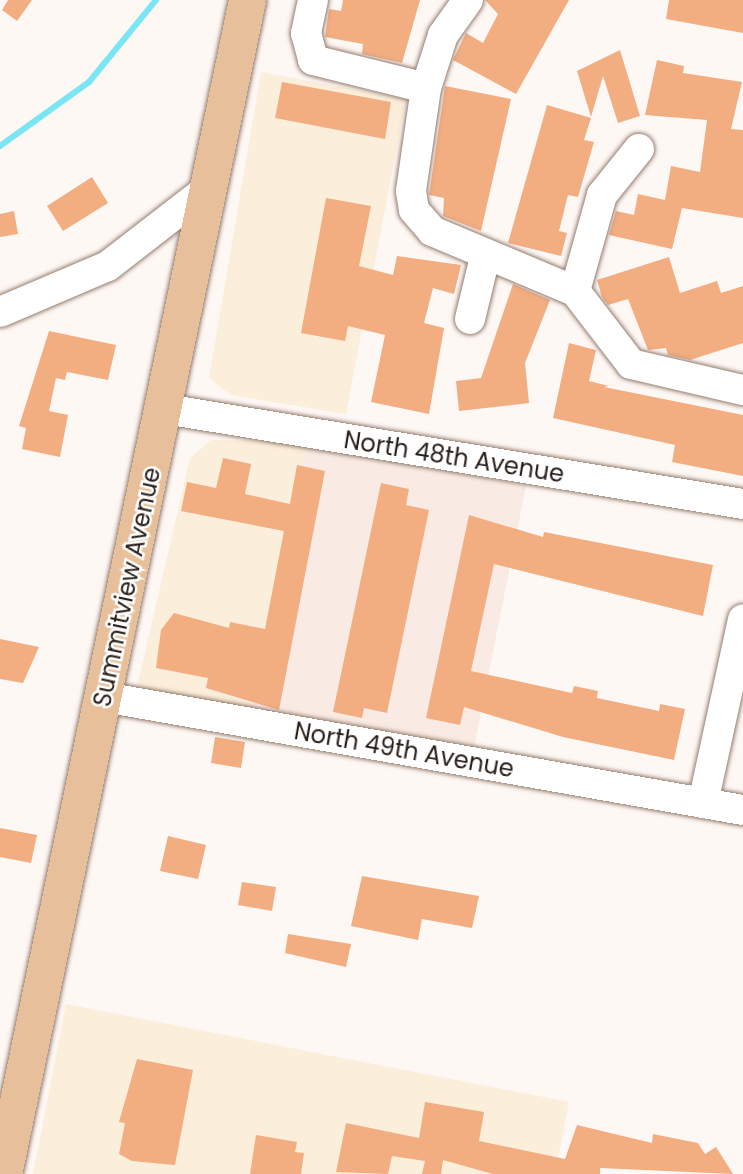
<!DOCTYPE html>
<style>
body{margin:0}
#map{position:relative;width:743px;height:1174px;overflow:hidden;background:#fef8f5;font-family:Poppins,sans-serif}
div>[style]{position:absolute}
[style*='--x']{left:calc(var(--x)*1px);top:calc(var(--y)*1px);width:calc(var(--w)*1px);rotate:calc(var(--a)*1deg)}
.commercial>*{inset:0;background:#fbeeda}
.built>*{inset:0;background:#f9ebe3}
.stream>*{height:6px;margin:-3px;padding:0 3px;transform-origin:3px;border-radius:3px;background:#7ae5f3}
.building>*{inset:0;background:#f2ad81}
.roads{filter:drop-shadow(0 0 2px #957d6e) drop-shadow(0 0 2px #957d6e)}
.minor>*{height:30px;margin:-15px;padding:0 15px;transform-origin:15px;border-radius:15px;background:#fff}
.major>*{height:37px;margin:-18.5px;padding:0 18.5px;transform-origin:18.5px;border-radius:18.5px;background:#e7bf9b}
span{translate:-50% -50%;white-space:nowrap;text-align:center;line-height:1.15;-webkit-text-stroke:5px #fff;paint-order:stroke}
.street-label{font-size:24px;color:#291f19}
</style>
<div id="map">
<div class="commercial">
<div style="clip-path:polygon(261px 72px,406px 99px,346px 414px,231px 395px,209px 378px)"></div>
<div style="clip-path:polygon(211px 440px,307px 441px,252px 708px,137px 687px,190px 458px)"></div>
<div style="clip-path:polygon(66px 1004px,569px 1102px,555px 1174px,33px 1174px)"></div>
</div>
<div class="built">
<div style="clip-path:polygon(307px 441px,526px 486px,473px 752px,252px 708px)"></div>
</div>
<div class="stream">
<div style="--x:0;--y:146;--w:110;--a:-35.7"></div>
<div style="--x:89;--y:82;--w:106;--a:-50.7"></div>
</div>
<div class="building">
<div style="clip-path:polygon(8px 0,32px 0,17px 21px,2px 10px)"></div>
<div style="clip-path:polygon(343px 0,420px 0,402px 63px,362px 54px,363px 44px,325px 37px,329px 9px,341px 11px)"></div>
<div style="clip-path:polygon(485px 0,569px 0,516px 94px,453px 60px,466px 33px,483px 43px,498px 14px)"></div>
<div style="clip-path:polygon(669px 0,743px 0,743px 33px,666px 19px)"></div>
<div style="clip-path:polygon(620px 50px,640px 116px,618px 123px,603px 76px,591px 117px,577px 71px)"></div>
<div style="clip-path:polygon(657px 60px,684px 66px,683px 73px,742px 82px,731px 129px,743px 130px,743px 218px,682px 208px,672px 249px,609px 235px,616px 211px,634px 215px,638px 194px,665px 200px,671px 166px,700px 172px,707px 120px,645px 115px)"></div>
<div style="clip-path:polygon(282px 82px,391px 102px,385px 139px,275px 118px)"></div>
<div style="clip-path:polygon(445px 86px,511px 99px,481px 231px,443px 216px,444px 198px,429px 195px)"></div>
<div style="clip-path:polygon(547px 105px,591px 118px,584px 140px,594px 142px,578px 197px,568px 195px,559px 231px,567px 233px,561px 256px,508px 243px)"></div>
<div style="clip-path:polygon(92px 177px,108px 203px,63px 231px,47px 206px)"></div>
<div style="clip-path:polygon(326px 198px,371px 206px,359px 266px,393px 275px,397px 256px,461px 265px,454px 294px,433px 288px,424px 323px,444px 328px,429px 414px,371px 402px,385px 335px,348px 326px,345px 341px,301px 333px)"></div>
<div style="clip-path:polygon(14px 211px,18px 234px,0 237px,0 214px)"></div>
<div style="clip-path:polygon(669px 257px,680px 293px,717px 281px,721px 293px,743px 286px,743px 343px,690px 360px,668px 355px,666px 348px,648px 350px,628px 299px,608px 305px,602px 297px,597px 280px)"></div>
<div style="clip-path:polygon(513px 284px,550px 300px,525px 363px,529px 403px,459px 411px,456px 381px,481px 378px)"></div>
<div style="clip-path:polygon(49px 331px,116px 345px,108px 380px,67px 372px,65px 380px,56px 378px,49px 411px,68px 415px,60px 457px,22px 449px,26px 428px,19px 426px)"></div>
<div style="clip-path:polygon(569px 343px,596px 350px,589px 381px,609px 386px,604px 387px,743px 415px,743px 476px,672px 462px,675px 445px,553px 418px)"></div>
<div style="clip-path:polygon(223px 458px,251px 464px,245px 494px,290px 504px,297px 465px,325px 471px,279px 710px,206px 688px,208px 678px,156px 668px,161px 630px,174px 613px,229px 628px,230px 622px,265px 629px,284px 531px,181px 511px,187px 482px,216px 488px)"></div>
<div style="clip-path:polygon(381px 483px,409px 489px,406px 505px,429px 510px,387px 713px,364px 708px,362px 718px,333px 712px)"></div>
<div style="clip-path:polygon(469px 515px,543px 537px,544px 532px,713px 565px,703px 616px,494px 564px,471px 671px,572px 693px,574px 686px,598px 691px,597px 698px,659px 711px,660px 704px,685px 709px,674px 760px,563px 737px,464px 707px,460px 725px,426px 718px)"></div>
<div style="clip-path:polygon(0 639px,39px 647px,23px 683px,0 679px)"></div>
<div style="clip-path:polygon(215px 737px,245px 742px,241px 768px,211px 763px)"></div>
<div style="clip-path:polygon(0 828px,37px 835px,31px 863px,0 857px)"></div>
<div style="clip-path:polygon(168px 836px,206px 845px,198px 879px,160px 871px)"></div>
<div style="clip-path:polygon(362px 876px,479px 896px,472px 928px,422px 919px,418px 940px,351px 926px)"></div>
<div style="clip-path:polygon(242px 882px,276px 887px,272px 911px,238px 905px)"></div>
<div style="clip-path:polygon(288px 934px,351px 944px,346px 967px,285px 953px)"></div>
<div style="clip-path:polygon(137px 1059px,193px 1070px,175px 1165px,132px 1161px,119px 1154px,125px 1123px,119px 1122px)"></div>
<div style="clip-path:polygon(425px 1102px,484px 1112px,479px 1141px,565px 1159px,577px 1125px,652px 1143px,653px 1134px,698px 1143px,705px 1154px,716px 1147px,733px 1174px,600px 1168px,600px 1174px,493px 1174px,443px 1160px,441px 1174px,422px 1174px,425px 1161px,392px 1156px,388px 1174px,336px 1172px,346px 1123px,419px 1138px)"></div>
<div style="clip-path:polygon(256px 1135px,297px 1142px,295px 1152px,304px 1153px,301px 1174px,250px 1174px)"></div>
</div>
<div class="roads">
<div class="minor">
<div style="--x:313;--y:0;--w:34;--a:102"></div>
<div style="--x:306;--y:33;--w:28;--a:75"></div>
<div style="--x:313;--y:60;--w:116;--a:13.9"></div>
<div style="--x:468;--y:0;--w:43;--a:125.5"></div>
<div style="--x:443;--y:35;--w:56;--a:107.8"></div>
<div style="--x:426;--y:88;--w:104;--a:98.3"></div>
<div style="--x:411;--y:191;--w:19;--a:81"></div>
<div style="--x:414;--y:210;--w:28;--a:49"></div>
<div style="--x:432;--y:231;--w:155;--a:22.8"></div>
<div style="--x:575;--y:291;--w:92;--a:52.5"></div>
<div style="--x:631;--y:364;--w:115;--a:13.1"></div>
<div style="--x:575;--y:291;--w:100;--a:-74.3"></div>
<div style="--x:602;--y:195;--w:59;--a:-51.2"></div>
<div style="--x:0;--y:312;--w:117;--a:-23.1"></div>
<div style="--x:108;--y:266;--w:129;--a:-37.8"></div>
<div style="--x:470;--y:319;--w:64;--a:-76.4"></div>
<div style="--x:165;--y:409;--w:586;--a:9.33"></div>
<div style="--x:104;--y:697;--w:649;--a:10.03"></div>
<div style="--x:703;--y:803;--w:188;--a:-77.7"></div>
</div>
<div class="major">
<div style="--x:3;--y:1174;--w:1199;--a:-78.26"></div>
</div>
</div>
<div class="street-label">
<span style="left:454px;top:457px;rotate:9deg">North 48th Avenue</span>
<span style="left:127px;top:587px;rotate:-78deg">Summitview Avenue</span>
<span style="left:404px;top:750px;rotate:10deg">North 49th Avenue</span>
</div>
</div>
